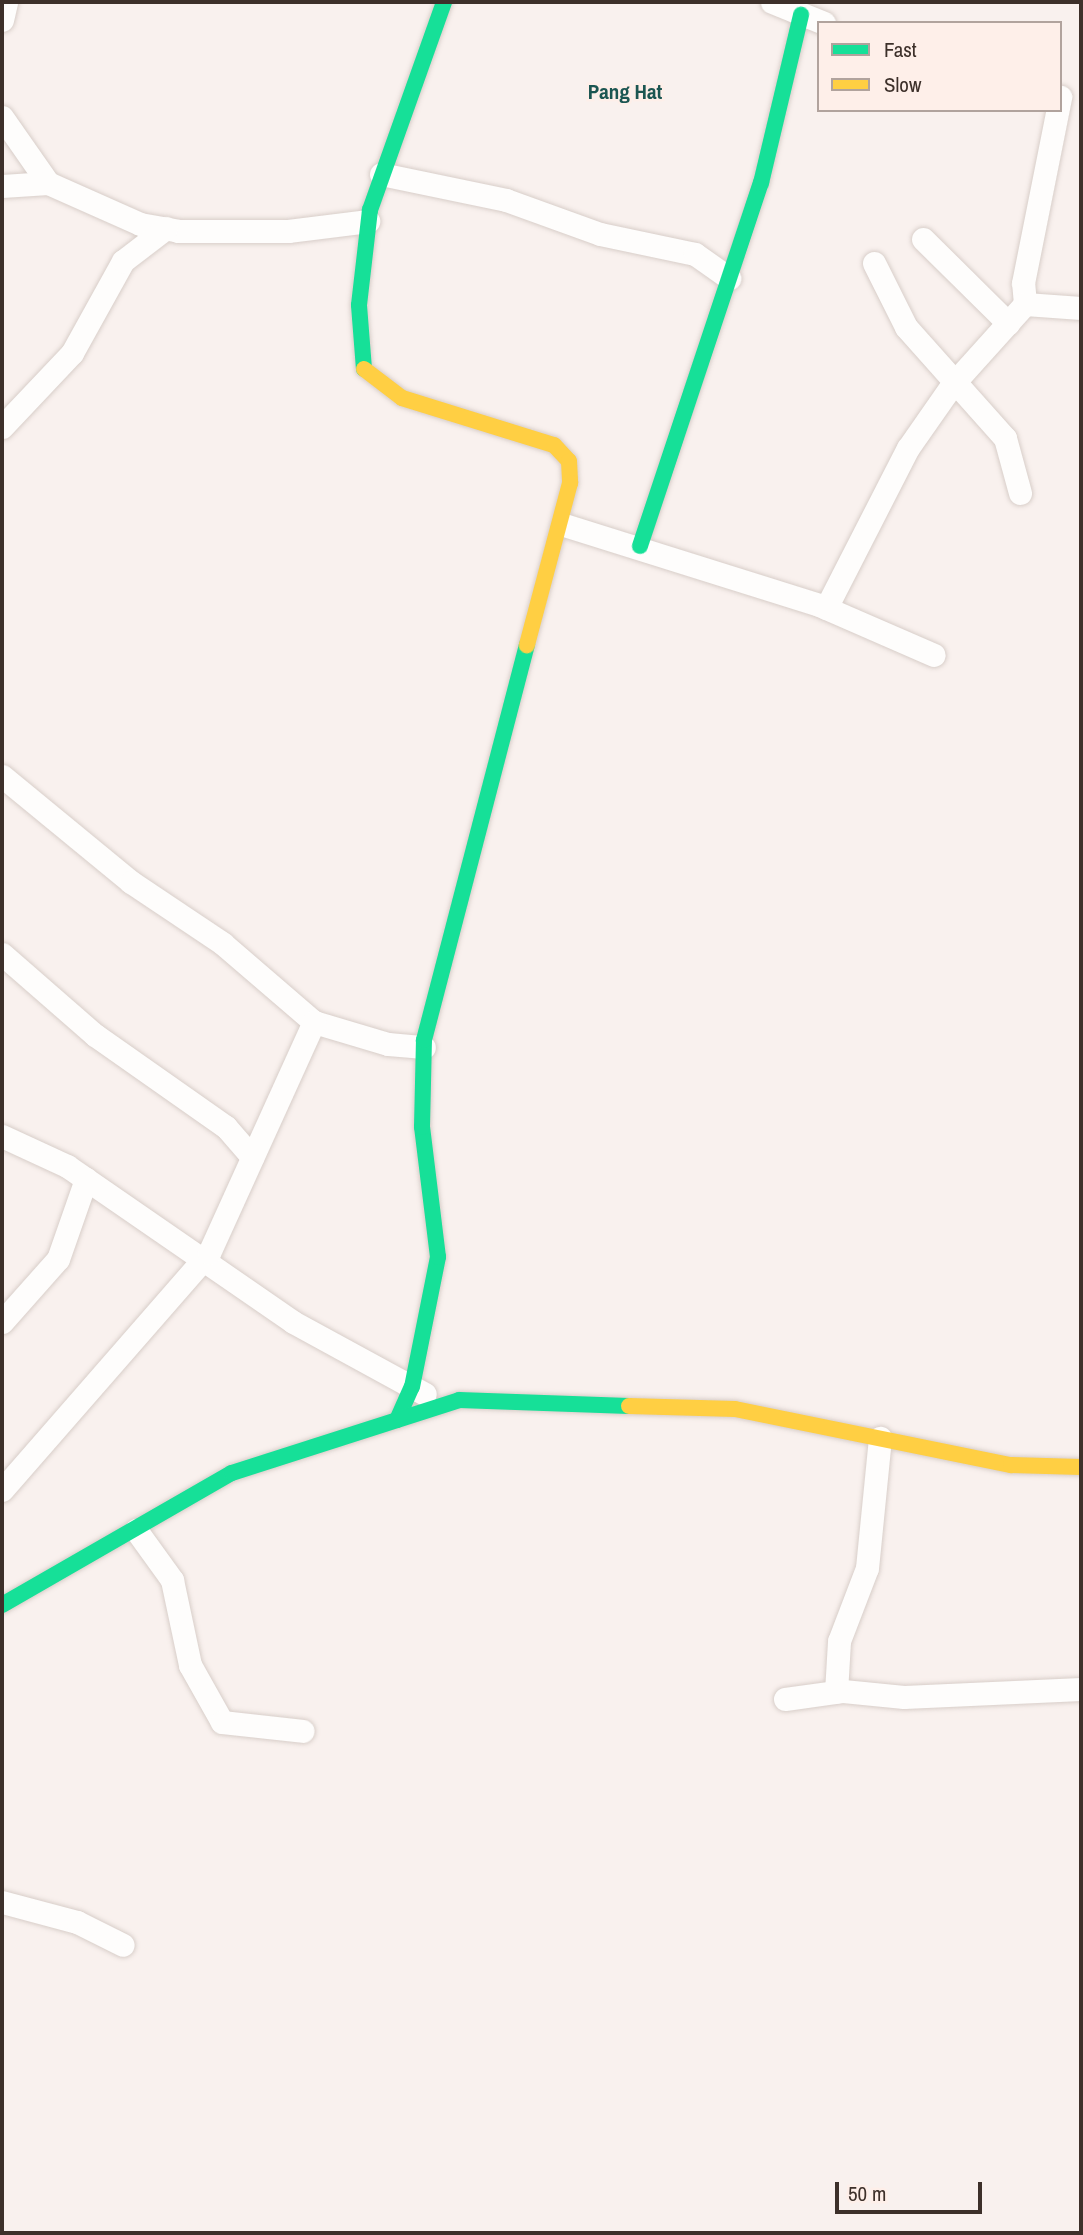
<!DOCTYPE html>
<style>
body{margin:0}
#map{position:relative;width:1083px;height:2235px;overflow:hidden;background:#f9f1ee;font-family:"Archivo Narrow",sans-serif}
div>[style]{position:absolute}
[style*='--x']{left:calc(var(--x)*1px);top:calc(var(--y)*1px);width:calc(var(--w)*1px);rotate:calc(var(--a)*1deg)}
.roads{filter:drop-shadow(0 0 2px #d8cec9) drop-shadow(0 0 2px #d8cec9)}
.street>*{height:23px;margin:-11.5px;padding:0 11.5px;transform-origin:11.5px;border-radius:11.5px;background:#fefdfc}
.fast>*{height:16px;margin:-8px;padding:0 8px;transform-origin:8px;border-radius:8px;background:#16e098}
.slow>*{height:16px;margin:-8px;padding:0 8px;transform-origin:8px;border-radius:8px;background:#ffcf43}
span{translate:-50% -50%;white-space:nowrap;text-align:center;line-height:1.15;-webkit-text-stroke:5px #feefe9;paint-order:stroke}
.quarter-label{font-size:21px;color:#1b5652;font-weight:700}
.frame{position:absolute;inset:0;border:4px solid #3d302a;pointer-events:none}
.legend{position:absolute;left:817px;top:21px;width:245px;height:91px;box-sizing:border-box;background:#feefe9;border:2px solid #b1a39d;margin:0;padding:9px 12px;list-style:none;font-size:21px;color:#3d302a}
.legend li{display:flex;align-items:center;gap:14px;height:35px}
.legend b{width:35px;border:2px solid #b1a39d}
.scale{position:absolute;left:835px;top:2182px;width:147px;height:32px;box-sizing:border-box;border:4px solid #3d302a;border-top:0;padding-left:9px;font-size:21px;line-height:24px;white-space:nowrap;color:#3d302a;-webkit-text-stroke:5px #feefe9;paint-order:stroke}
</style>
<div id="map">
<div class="roads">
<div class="street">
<div style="--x:772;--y:2;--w:56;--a:22"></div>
<div style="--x:2;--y:20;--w:18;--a:-77"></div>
<div style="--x:2;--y:117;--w:80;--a:55.1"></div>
<div style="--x:381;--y:174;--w:128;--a:11.7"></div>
<div style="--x:506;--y:200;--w:100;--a:19.9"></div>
<div style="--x:600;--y:234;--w:97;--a:11.9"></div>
<div style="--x:695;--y:254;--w:42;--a:35.2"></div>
<div style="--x:2;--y:186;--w:46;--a:-3.7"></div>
<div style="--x:48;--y:183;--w:101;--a:24"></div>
<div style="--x:140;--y:224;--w:39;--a:10"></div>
<div style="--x:178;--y:231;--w:110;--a:0"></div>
<div style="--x:288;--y:231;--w:81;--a:-7.1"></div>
<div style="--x:923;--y:239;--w:120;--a:44.7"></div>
<div style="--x:874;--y:263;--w:72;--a:63.4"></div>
<div style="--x:906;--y:327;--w:149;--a:48.3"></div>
<div style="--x:1005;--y:438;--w:57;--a:74.7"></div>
<div style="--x:1025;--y:304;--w:21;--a:-95"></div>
<div style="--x:1023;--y:283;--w:190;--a:-78.7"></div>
<div style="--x:2;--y:427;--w:102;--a:-46.6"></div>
<div style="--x:72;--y:353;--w:105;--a:-61"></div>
<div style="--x:123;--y:261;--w:54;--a:-37.5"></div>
<div style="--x:564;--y:525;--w:267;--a:17.4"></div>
<div style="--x:819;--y:605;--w:125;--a:23.5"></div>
<div style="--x:826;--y:608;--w:180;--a:-62.9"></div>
<div style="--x:908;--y:448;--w:77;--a:-55.1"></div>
<div style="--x:952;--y:385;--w:109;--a:-48"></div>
<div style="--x:1025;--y:304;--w:56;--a:4.1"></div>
<div style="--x:2;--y:776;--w:167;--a:39.4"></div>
<div style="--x:131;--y:882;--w:110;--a:33.8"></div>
<div style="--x:222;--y:943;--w:121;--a:40.7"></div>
<div style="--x:314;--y:1022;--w:77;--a:16.6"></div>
<div style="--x:388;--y:1044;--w:36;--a:5"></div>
<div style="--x:2;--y:954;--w:123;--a:41.1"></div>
<div style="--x:95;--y:1035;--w:160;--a:35.1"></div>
<div style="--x:226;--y:1127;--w:40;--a:49"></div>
<div style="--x:2;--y:1136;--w:72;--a:24.8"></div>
<div style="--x:67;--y:1166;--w:275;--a:34.6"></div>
<div style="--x:293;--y:1322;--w:150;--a:28.6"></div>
<div style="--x:2;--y:1322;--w:84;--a:-48.4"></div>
<div style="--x:58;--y:1259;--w:85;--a:-70.7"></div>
<div style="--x:2;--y:1490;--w:315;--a:-48.9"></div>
<div style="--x:209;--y:1253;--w:254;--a:-65.6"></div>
<div style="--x:136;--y:1530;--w:62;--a:54.2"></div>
<div style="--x:172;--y:1580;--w:87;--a:78"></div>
<div style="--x:190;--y:1665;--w:65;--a:60.7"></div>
<div style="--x:222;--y:1722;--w:81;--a:6.3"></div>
<div style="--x:836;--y:1692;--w:51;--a:-86.6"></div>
<div style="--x:839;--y:1641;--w:78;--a:-69"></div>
<div style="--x:867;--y:1568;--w:131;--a:-84.3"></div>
<div style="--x:785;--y:1699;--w:59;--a:-7.9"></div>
<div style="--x:843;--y:1691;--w:61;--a:5.6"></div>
<div style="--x:904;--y:1697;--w:177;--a:-2.6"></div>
<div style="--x:2;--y:1902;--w:78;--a:14.9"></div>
<div style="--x:77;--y:1922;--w:51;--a:26.6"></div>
</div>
<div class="fast">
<div style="--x:364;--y:369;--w:64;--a:-94.5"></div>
<div style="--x:359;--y:305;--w:96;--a:-83.4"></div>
<div style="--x:370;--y:210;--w:221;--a:-70.4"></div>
<div style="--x:640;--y:546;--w:383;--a:-71.6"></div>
<div style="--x:761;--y:183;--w:173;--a:-76.6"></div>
<div style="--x:397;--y:1420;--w:36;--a:-66"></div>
<div style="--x:412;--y:1387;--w:133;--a:-78.7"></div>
<div style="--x:438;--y:1257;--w:131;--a:-97"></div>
<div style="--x:422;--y:1127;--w:87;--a:-88.7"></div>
<div style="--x:424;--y:1040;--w:408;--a:-75.4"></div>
<div style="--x:2;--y:1605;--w:265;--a:-29.9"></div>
<div style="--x:232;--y:1473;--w:238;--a:-17.8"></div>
<div style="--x:459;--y:1400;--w:170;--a:2"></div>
</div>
<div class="slow">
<div style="--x:364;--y:369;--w:48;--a:37.3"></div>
<div style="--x:402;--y:398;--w:159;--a:17.2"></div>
<div style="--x:554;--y:445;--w:22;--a:47"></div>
<div style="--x:569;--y:461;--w:22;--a:87"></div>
<div style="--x:570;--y:483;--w:168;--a:104.9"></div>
<div style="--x:629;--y:1406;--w:106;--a:1.6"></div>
<div style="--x:735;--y:1409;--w:282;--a:11.5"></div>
<div style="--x:1011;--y:1465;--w:70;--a:1.6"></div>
</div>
</div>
<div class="quarter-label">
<span style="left:625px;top:92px">Pang Hat</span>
</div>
<div class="frame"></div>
<ul class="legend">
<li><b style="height:9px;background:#16e098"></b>Fast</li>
<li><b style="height:9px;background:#ffcf43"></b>Slow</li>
</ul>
<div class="scale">50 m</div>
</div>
